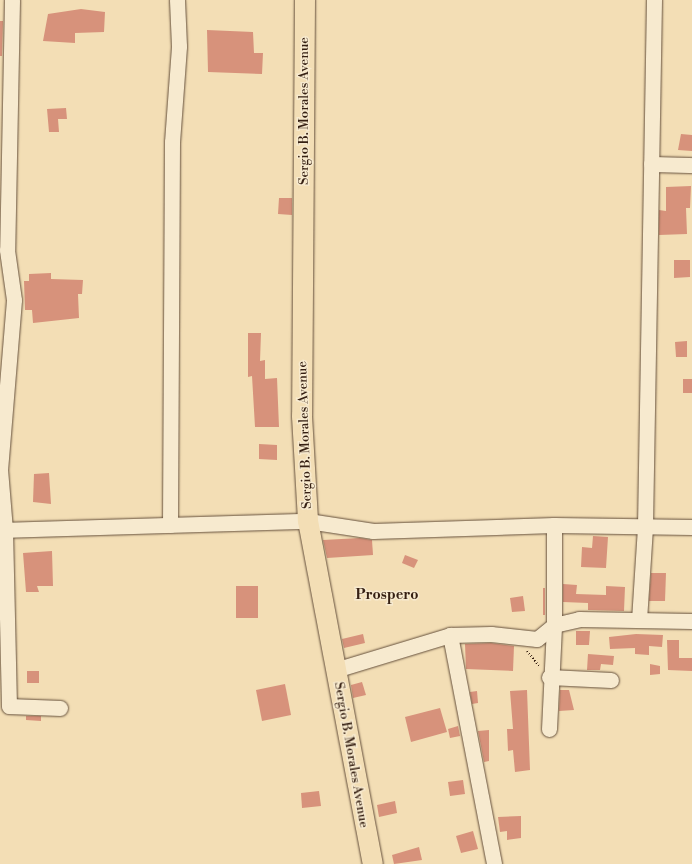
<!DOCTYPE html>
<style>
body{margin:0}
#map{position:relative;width:692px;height:864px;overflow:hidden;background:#f3deb5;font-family:"Libre Bodoni",serif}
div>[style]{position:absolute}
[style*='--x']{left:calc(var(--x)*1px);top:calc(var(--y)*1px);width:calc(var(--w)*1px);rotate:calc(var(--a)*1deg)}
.building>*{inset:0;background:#d7927b}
.path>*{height:2px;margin-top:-1px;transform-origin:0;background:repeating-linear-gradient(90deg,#362013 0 1px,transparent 0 3px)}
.roads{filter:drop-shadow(0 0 1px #65503c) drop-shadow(0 0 1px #65503c)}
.minor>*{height:15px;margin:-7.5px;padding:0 7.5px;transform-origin:7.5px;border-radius:7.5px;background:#f7eacf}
.major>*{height:20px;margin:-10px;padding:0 10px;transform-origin:10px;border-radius:10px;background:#f3deb5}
span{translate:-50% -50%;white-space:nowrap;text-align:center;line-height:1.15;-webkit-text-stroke:3px #f7eacf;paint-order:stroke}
.street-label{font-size:13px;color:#362013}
.neighbourhood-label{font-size:14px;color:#362013;font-weight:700}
</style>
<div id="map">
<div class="building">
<div style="clip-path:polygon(81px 9px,105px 12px,104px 32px,75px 33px,75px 43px,43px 41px,48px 14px)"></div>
<div style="clip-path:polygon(0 21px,3px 21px,2px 56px,0 56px)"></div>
<div style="clip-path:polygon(207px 30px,253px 32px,254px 53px,263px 53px,262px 74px,208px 72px)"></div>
<div style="clip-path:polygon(66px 108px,67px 119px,58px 119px,59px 132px,49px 132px,47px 109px)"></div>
<div style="clip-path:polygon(681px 134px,692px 135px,692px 151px,678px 150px)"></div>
<div style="clip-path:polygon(691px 186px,690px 208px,686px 208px,687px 234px,659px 235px,659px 210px,666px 211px,666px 187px)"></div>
<div style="clip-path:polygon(279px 198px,292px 198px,292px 215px,278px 214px)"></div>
<div style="clip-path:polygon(674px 260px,690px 260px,690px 277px,674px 278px)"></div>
<div style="clip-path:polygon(51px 273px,51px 279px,83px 280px,82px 294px,78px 294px,79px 318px,33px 323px,32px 310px,25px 310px,24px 281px,29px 281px,29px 274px)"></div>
<div style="clip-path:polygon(248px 333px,261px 333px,260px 361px,265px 360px,265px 379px,277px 378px,279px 427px,255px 427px,252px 376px,248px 377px)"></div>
<div style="clip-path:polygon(687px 341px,687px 357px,676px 357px,675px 342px)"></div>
<div style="clip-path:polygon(683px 379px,692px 379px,692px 393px,683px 393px)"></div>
<div style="clip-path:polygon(259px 444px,277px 445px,277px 460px,259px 459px)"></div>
<div style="clip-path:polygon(49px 473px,51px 504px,33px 502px,34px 474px)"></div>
<div style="clip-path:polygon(593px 536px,608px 537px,606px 568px,581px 567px,582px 547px,592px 548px)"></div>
<div style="clip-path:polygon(360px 538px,372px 540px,373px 555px,327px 558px,323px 540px)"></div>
<div style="clip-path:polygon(52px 551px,53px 586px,37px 586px,39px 592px,26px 592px,23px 553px)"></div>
<div style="clip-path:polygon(405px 555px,418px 560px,414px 568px,402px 563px)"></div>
<div style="clip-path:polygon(651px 573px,666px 573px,665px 601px,649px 601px)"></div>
<div style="clip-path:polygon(563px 584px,577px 585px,576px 594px,606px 595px,606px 586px,625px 587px,624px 611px,588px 610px,588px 603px,563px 602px)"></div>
<div style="clip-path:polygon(236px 586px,258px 586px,258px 618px,236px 618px)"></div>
<div style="clip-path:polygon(543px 588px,545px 588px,545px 615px,543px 615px)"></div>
<div style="clip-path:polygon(523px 596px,525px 611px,512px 612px,510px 598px)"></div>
<div style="clip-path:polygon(576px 631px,590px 631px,589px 645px,576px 645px)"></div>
<div style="clip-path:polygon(363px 634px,365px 643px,344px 648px,342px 639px)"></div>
<div style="clip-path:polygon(636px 634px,663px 635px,662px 647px,649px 646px,649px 655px,635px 654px,635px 648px,610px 649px,609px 637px)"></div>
<div style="clip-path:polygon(667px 640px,679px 640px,679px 658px,692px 658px,692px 671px,668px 670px)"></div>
<div style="clip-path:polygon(491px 643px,514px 646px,513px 671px,466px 669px,465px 644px)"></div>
<div style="clip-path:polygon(588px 654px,614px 656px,613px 665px,601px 664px,600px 670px,587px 670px)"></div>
<div style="clip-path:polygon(650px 664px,660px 666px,660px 674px,650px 675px)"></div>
<div style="clip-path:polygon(27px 671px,39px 671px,39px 683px,27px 683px)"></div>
<div style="clip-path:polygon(362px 682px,366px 695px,353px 698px,351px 685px)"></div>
<div style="clip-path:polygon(285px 684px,291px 715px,262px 721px,256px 690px)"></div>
<div style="clip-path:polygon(527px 690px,530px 770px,515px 772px,513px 750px,508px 751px,507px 729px,513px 729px,510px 691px)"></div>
<div style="clip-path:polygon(560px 690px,569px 690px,574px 710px,559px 711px)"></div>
<div style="clip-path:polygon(477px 691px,478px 703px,472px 704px,470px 692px)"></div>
<div style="clip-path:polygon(440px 708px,447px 732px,411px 742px,405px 717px)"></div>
<div style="clip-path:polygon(26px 716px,41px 716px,41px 721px,26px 720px)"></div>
<div style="clip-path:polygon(458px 726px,460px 736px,450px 738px,448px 729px)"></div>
<div style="clip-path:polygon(489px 730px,489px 761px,484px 762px,478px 731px)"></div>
<div style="clip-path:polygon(463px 780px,465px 794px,450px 796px,448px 782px)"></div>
<div style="clip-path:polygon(319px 791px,321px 806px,302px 808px,301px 793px)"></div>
<div style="clip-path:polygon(395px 801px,397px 813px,379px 817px,377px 805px)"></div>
<div style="clip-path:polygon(521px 816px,521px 838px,507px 840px,507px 831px,500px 832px,498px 817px)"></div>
<div style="clip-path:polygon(473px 831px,478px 849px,461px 853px,456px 836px)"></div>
<div style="clip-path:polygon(419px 847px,422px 860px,394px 864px,392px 855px)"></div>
</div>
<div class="path">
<div style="--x:527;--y:651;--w:19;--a:51"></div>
</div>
<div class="roads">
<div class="minor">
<div style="--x:12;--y:0;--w:250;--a:91.1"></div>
<div style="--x:7;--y:250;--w:50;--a:82"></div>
<div style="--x:14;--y:300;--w:170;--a:94.7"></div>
<div style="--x:0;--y:469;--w:61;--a:85.3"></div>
<div style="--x:5;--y:530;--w:176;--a:88.7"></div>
<div style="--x:9;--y:706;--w:51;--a:2.2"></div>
<div style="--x:651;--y:164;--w:41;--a:1.4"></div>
<div style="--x:170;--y:525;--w:383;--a:-89.7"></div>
<div style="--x:172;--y:142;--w:96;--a:-85.8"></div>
<div style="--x:179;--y:46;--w:46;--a:-92.5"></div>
<div style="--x:0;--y:530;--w:308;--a:-1.7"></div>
<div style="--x:308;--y:521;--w:66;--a:8.7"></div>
<div style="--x:373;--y:531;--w:181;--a:-1.9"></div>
<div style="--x:554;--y:525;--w:138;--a:0.8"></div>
<div style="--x:639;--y:620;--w:94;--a:-86.3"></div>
<div style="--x:645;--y:526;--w:526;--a:-89.02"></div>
<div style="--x:450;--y:635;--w:233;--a:79.1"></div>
<div style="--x:335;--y:670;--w:120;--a:-16.9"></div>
<div style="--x:450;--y:635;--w:41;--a:-1.4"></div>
<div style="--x:491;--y:634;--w:46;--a:6.2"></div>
<div style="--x:537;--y:639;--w:22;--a:-39"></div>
<div style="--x:554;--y:625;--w:26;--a:-13"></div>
<div style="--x:579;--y:619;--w:113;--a:1"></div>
<div style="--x:549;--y:677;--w:62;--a:2.8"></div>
<div style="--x:549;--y:729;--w:104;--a:-87.2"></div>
<div style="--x:554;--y:625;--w:100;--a:-90"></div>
</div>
<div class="major">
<div style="--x:305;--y:0;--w:416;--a:90.4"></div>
<div style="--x:302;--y:416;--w:105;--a:86.7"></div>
<div style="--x:308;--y:521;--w:349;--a:79.3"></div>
</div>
</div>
<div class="street-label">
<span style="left:304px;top:111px;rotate:-90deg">Sergio B. Morales Avenue</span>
<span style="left:305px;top:435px;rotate:-92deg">Sergio B. Morales Avenue</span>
<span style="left:351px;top:755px;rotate:80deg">Sergio B. Morales Avenue</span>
</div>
<div class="neighbourhood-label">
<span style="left:387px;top:595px">Prospero</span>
</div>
</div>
